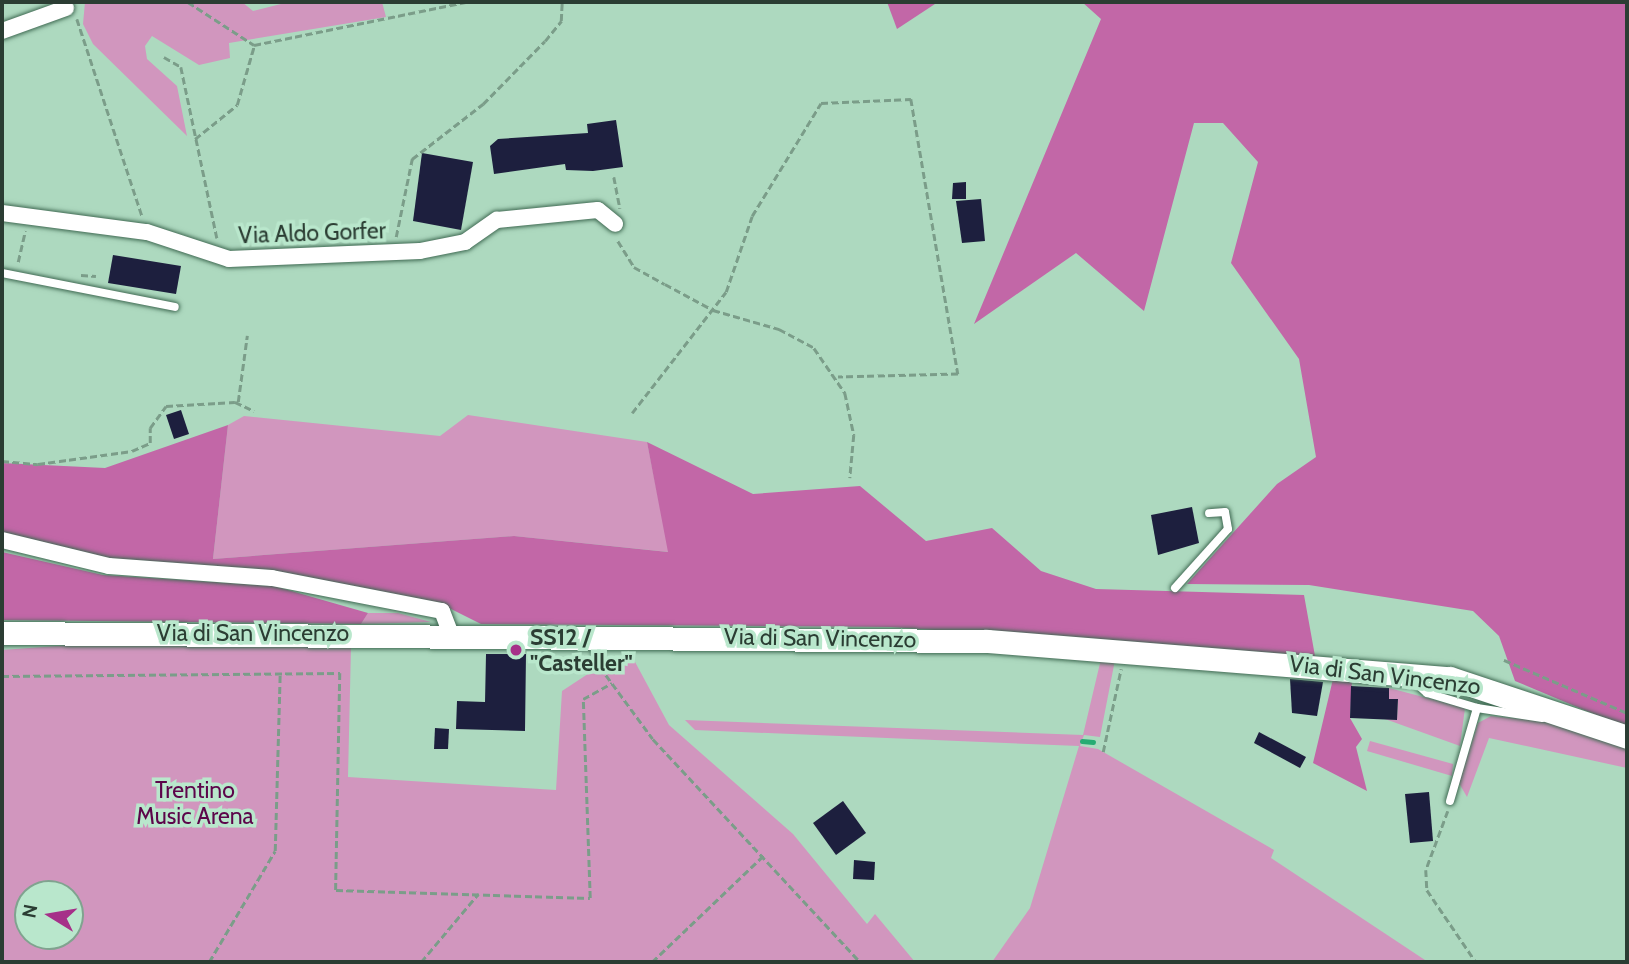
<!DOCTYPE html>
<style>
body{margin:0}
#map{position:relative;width:1629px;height:964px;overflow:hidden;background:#add9bf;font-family:Cabin,sans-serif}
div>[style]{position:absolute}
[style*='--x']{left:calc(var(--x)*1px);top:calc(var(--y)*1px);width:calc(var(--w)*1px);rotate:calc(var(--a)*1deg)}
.green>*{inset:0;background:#d196be}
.forest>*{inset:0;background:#c267a7}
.stream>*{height:5px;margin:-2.5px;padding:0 2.5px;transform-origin:2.5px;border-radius:2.5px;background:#27ac73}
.building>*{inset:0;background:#1d1f3e}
.path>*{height:2.5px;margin-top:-1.25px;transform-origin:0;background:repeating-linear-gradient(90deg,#7b9d89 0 7px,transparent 0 10.5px)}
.roads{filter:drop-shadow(0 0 2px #406a53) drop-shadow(0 0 2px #406a53)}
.service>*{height:8px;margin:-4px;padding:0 4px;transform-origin:4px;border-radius:4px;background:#fff}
.minor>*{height:16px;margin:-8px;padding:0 8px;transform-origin:8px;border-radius:8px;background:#fff}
.secondary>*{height:23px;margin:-11.5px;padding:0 11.5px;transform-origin:11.5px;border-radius:11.5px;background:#fff}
.dots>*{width:19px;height:19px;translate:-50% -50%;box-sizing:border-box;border:4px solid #b9e7cc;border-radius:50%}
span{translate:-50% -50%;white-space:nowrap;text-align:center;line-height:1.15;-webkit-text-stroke:7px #b9e7cc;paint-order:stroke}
.street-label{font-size:23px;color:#2b3d33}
.poi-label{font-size:23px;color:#2b3d33;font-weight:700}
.left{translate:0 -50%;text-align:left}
.park-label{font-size:23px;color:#5c054a}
.frame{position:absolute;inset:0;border:4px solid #2b3d33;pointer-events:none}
.north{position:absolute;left:14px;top:880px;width:70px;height:70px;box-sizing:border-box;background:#b9e7cc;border:2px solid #80a38f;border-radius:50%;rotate:281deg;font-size:19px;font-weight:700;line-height:28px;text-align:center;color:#2b3d33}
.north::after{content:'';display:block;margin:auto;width:24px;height:32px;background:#a63089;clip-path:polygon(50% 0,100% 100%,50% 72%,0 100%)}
</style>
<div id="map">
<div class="green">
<div style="clip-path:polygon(85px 2px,242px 2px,253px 11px,289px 2px,382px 2px,386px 17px,229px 43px,230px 58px,199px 65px,152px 36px,145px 46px,147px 59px,177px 86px,187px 136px,93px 44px,83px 24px)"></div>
<div style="clip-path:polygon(468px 415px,647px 442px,669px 552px,514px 536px,213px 559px,228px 425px,244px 416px,440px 436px)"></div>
<div style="clip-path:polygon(368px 613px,398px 613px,431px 622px,361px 624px)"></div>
<div style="clip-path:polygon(evenodd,70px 645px,351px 647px,348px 777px,556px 790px,562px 691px,600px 666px,634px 660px,669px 725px,793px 834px,867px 924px,875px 914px,915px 962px,2px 962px,2px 650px,70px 645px,28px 894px,70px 894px,70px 936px,28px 936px,28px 894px)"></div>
<div style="clip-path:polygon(1101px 659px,1115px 660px,1100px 737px,1084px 735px,1080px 746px,1098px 749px,1274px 850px,1271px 858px,1428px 962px,992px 962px,1030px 908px,1079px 746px,695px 730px,685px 720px,1083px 735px)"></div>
<div style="clip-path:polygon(1389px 688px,1465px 708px,1460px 746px,1385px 719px,1397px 720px,1398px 699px,1389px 699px)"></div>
<div style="clip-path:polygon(1491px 716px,1563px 723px,1627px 746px,1627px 768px,1489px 738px,1467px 797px,1459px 783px,1478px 723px)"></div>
<div style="clip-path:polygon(1370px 741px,1453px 764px,1452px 776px,1367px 751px)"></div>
</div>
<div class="forest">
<div style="clip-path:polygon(887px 2px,938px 2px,897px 29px)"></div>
<div style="clip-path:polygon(1082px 2px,1627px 2px,1627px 728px,1515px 681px,1499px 636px,1473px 611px,1309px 585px,1187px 584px,1277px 484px,1316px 457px,1299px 359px,1231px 263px,1258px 162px,1223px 123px,1194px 123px,1144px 311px,1076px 253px,974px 324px,1101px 19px)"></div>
<div style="clip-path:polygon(228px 425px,213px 559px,514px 536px,668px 552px,647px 442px,753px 494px,860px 486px,926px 541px,992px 528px,1041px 571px,1096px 589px,1304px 595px,1315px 656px,891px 627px,481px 624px,441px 604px,106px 561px,2px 535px,2px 463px,105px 468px)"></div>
<div style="clip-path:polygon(2px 552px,103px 575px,274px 586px,368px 613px,361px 624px,2px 620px)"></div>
<div style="clip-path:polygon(1333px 679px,1352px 680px,1350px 718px,1362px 739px,1356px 747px,1367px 791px,1313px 763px)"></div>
</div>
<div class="stream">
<div style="--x:1082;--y:741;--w:11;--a:5"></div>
</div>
<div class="building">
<div style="clip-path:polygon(616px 120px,623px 167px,593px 171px,566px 170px,565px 164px,494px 174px,490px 146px,498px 139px,588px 133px,587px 124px)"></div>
<div style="clip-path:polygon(422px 153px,473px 162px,461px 230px,413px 221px)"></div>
<div style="clip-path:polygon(966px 182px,966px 199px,952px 199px,953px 183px)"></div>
<div style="clip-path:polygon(981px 199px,985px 241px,962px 243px,956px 201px)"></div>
<div style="clip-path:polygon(113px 255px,181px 266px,176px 294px,108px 283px)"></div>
<div style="clip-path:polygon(181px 410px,189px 434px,174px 439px,166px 415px)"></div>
<div style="clip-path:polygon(1192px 507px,1199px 543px,1158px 555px,1151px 515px)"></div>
<div style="clip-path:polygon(486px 654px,526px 654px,525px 731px,456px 729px,457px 701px,485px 702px)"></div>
<div style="clip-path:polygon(1290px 679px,1323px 682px,1317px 716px,1292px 713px)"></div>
<div style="clip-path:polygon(1351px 686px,1389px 688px,1389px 699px,1398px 699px,1397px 720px,1350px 718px)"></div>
<div style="clip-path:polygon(435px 728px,449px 729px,448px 749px,434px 749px)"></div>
<div style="clip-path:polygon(1259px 732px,1306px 757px,1300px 768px,1254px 743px)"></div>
<div style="clip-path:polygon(1429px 792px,1433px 841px,1410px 843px,1405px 794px)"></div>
<div style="clip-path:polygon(843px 801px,866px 833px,836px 855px,813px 823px)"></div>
<div style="clip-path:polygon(854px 860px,875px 862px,874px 880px,853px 879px)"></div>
</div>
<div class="path">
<div style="--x:188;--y:2;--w:79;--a:33.1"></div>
<div style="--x:254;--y:45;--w:216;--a:-11.5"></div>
<div style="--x:77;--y:19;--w:207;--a:71.7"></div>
<div style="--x:164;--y:57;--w:20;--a:30"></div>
<div style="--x:181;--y:67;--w:175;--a:78.1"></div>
<div style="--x:195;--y:139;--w:54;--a:-39"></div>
<div style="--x:237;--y:105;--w:61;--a:-73.9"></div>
<div style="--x:614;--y:177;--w:32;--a:79"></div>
<div style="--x:396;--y:237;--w:80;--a:-78.4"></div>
<div style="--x:412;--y:159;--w:90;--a:-37.8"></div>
<div style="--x:483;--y:104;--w:88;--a:-45.5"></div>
<div style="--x:545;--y:41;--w:26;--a:-51"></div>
<div style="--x:561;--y:21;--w:19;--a:-87"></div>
<div style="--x:618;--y:241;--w:31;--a:58"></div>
<div style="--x:634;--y:267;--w:35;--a:29"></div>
<div style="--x:665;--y:284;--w:55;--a:28.4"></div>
<div style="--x:713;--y:310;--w:69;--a:16.1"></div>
<div style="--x:779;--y:329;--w:40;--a:28"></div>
<div style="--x:814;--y:348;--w:55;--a:55.4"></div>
<div style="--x:845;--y:393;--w:43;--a:77.9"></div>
<div style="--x:854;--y:435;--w:43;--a:95.3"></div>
<div style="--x:18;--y:262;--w:32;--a:-77"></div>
<div style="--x:81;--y:275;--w:15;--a:4"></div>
<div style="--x:238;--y:402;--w:67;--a:-82.2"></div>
<div style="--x:632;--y:413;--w:153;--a:-52.2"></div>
<div style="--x:726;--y:292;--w:80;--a:-71.1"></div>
<div style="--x:752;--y:216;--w:132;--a:-58.6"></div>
<div style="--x:821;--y:103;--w:90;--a:-2.5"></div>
<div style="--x:911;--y:99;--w:279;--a:80.3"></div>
<div style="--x:958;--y:374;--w:120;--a:178.6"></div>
<div style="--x:2;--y:461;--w:36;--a:5"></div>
<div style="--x:38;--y:464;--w:95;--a:-7.9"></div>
<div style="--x:132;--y:451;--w:20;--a:-24"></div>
<div style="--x:150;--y:443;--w:15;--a:-90"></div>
<div style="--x:150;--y:428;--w:27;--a:-54"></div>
<div style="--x:166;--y:406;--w:69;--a:-3.3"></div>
<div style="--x:235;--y:402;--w:21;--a:25"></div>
<div style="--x:1504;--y:660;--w:134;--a:23.3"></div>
<div style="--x:606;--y:675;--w:79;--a:53.7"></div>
<div style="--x:653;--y:739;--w:304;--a:47.1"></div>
<div style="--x:2;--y:676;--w:338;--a:-0.5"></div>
<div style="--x:340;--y:673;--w:217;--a:91.1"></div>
<div style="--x:336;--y:890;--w:254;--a:1.8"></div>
<div style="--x:590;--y:898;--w:199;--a:-92"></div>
<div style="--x:583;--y:699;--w:33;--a:-29"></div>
<div style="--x:1103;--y:752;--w:85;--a:-77.8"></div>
<div style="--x:1448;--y:811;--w:63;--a:110.4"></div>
<div style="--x:1426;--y:870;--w:20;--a:87"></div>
<div style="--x:1427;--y:890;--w:87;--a:55.8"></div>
<div style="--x:209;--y:962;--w:129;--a:-59.3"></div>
<div style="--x:275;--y:851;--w:178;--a:-88.4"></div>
<div style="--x:421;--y:962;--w:89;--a:-50"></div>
<div style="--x:652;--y:962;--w:155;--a:-43.7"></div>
</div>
<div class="roads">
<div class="service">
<div style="--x:2;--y:273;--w:176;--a:11.1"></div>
<div style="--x:1175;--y:588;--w:79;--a:-48.1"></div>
<div style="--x:1228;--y:529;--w:17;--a:-100"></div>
<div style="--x:1225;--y:512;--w:16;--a:176"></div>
<div style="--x:593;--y:641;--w:26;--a:74"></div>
<div style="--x:1415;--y:682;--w:16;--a:43"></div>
<div style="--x:1427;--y:693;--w:52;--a:16.7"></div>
<div style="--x:1477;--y:708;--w:66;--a:8.7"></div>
<div style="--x:1450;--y:801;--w:97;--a:-73.8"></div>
</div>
<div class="minor">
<div style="--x:2;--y:31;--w:68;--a:-19.8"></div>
<div style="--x:2;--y:213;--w:146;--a:7.5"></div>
<div style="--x:147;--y:232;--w:86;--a:18.2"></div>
<div style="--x:229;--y:259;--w:191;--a:-2.4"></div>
<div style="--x:420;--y:251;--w:46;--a:-11.3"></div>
<div style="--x:465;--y:242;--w:39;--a:-35"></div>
<div style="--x:497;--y:220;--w:101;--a:-5.7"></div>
<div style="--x:598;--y:210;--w:22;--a:39"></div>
<div style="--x:2;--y:540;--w:110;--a:13.7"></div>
<div style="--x:109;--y:566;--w:163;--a:4.2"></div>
<div style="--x:272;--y:578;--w:173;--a:11"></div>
<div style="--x:442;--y:611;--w:26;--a:69"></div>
</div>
<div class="secondary">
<div style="--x:2;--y:633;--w:985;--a:0.47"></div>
<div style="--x:987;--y:641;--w:464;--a:4.6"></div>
<div style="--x:1450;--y:678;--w:187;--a:18.4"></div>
</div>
</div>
<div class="dots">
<div style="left:516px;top:650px;background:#a63089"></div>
</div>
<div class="street-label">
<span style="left:312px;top:233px;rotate:-2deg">Via Aldo Gorfer</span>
<span style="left:253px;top:633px">Via di San Vincenzo</span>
<span style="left:820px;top:638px;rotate:1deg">Via di San Vincenzo</span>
<span style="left:1385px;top:675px;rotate:7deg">Via di San Vincenzo</span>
</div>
<div class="poi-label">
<span class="left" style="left:530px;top:650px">SS12 /<br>"Casteller"</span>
</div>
<div class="park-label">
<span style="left:195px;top:803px">Trentino<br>Music Arena</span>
</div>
<div class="frame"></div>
<div class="north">N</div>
</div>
